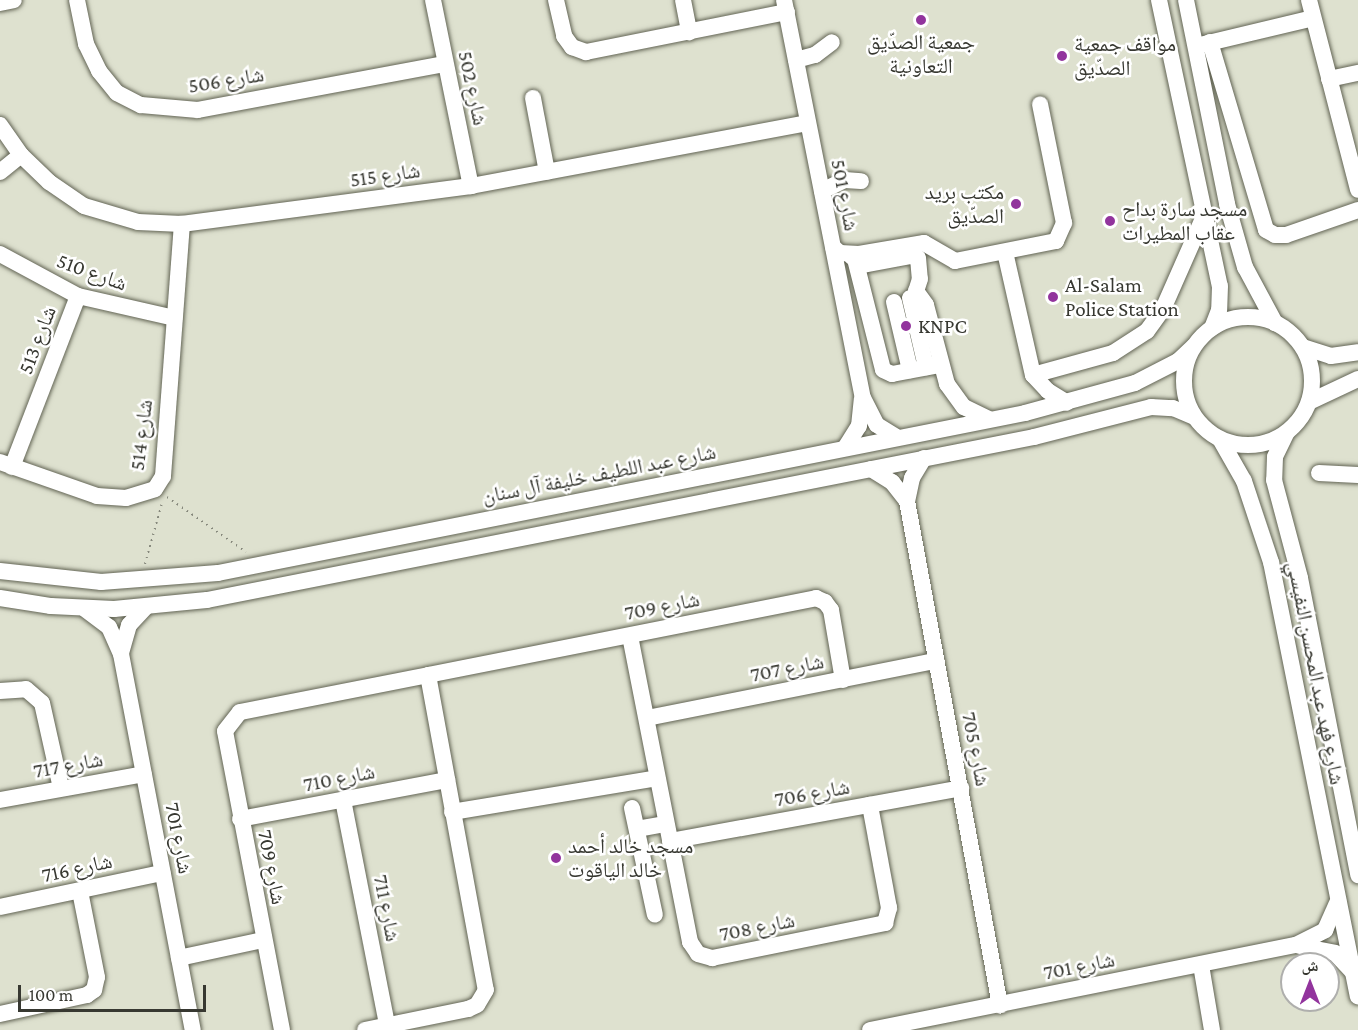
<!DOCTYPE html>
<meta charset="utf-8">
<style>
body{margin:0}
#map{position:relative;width:1358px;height:1030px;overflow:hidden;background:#dee1cf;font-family:"Crimson Pro","Noto Naskh Arabic",serif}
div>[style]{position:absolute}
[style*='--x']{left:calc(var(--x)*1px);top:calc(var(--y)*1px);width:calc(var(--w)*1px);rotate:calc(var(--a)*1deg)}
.path>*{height:2px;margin-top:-1px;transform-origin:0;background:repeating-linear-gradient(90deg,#85877b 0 1.5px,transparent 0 6px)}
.roads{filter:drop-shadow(0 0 2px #626454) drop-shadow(0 0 2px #626454)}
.minor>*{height:16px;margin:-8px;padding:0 8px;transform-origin:8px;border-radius:8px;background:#fff}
.minor>.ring{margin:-8px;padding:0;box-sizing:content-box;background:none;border:16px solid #fff;border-radius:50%}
.dots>*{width:16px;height:16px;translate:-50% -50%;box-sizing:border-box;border:3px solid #fff;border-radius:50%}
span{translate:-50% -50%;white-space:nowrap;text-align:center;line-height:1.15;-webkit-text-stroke:5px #fff;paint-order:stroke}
.poi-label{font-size:21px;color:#373831}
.left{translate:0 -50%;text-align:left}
.right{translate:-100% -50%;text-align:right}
.street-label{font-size:21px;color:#373831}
.north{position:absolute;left:1280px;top:952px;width:60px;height:60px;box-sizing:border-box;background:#fff;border:2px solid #afafad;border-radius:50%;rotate:0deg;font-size:16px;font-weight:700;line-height:24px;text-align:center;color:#373831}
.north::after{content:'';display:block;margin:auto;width:21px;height:27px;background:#92349d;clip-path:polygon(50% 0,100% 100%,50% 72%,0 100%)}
.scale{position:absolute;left:18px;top:985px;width:188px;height:27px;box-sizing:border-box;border:3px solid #373831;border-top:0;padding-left:8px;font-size:18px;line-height:21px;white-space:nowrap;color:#373831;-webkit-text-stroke:4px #fff;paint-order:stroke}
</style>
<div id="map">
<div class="path">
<div style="--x:167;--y:497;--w:96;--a:34.8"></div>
<div style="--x:145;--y:564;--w:63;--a:-74.4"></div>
</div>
<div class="roads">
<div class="minor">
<div style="--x:77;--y:0;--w:45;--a:78.4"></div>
<div style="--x:86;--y:44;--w:30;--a:64"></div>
<div style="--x:99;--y:71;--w:28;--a:51"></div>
<div style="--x:117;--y:93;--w:27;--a:27"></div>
<div style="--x:141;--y:105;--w:57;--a:5"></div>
<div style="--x:198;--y:110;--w:250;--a:-10.6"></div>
<div style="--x:433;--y:0;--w:190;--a:78.5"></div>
<div style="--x:556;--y:0;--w:37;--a:77"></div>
<div style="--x:564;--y:36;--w:14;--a:54"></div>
<div style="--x:572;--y:47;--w:15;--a:20"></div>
<div style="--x:586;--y:52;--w:205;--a:-11.3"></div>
<div style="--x:683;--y:0;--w:33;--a:79"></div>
<div style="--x:784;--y:0;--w:406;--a:78.8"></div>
<div style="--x:863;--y:398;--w:30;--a:63"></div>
<div style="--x:877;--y:425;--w:22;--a:32"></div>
<div style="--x:1159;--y:0;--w:292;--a:78"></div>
<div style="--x:1220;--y:286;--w:24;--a:92"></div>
<div style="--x:1219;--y:310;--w:19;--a:111"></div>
<div style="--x:1186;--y:0;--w:208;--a:78.6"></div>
<div style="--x:1227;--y:204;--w:66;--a:74.1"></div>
<div style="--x:1245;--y:267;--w:64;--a:61.8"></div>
<div style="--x:1309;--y:0;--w:196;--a:75.5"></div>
<div style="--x:0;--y:3;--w:14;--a:-12"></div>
<div style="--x:1210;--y:42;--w:196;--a:73.4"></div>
<div style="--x:1266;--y:230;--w:10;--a:29"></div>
<div style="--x:1275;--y:235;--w:11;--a:0"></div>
<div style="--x:1286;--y:235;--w:76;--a:-19.1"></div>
<div style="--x:1200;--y:45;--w:116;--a:-13.4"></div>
<div style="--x:796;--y:60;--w:20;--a:-15"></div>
<div style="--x:815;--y:55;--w:21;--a:-37"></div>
<div style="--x:1329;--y:79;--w:30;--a:-12"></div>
<div style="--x:533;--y:98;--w:75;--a:79.3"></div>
<div style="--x:0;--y:125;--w:37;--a:55"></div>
<div style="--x:21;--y:155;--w:39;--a:44"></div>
<div style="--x:49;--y:182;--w:42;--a:34.4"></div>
<div style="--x:84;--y:206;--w:56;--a:16.5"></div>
<div style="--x:138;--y:222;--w:44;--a:2.6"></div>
<div style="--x:182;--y:224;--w:291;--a:-7.5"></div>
<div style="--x:471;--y:186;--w:343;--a:-10.6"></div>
<div style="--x:0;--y:172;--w:27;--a:-39"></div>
<div style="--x:822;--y:191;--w:25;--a:-26"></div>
<div style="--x:845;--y:180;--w:16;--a:4"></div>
<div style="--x:833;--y:247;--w:9;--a:41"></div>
<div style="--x:840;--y:253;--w:19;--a:3"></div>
<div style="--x:859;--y:254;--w:66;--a:-9.6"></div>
<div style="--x:924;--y:243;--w:36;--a:30"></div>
<div style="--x:955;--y:261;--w:103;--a:-11.2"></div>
<div style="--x:1056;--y:241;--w:20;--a:-66"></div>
<div style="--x:1064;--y:223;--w:121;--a:-101.4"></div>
<div style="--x:1005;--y:252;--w:126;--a:77.2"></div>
<div style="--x:1033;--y:375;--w:22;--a:47"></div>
<div style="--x:1048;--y:391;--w:22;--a:32"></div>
<div style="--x:0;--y:254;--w:89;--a:28.3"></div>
<div style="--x:78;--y:296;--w:99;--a:12.8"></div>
<div style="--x:851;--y:256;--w:5;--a:37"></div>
<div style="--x:855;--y:259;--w:114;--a:75.8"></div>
<div style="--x:883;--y:370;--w:10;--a:24"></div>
<div style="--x:892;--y:374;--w:49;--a:-10.6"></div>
<div style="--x:855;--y:259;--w:10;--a:37"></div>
<div style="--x:863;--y:265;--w:49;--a:-10.6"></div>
<div style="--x:911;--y:256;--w:7;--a:16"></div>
<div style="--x:918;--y:258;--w:21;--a:85"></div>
<div style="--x:920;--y:279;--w:13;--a:108"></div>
<div style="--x:916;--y:291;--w:17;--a:54"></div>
<div style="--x:926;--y:305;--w:82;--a:75.1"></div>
<div style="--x:947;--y:384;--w:29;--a:54"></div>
<div style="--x:964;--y:407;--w:28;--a:26"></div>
<div style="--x:910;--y:298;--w:71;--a:76.9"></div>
<div style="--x:894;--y:302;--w:70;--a:76.8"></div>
<div class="ring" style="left:1184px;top:317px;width:112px;height:112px"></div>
<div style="--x:1303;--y:347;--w:29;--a:18"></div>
<div style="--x:1331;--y:356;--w:27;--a:-8"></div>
<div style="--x:1033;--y:375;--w:83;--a:-15.4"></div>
<div style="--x:1113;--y:353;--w:40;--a:-32.9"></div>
<div style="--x:1147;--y:331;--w:27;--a:-54"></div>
<div style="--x:1163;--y:309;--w:102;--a:-66.2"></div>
<div style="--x:1309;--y:402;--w:54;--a:-25.1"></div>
<div style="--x:1286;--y:434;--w:25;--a:116"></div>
<div style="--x:1275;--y:457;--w:23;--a:92"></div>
<div style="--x:1274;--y:480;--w:101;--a:75.1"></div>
<div style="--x:1300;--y:578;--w:303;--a:78.9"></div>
<div style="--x:1220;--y:439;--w:48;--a:60.3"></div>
<div style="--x:1244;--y:481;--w:85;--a:71.6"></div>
<div style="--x:1271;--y:562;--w:443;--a:78.7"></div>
<div style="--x:845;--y:448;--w:26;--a:-58"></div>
<div style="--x:859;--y:426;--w:27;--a:-84"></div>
<div style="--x:924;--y:458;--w:23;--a:121"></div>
<div style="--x:912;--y:478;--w:24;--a:102"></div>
<div style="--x:907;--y:501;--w:513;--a:79.55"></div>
<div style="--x:0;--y:462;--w:103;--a:19.3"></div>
<div style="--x:97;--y:496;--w:29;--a:4"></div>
<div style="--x:126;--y:498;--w:30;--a:-17"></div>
<div style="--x:155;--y:489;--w:15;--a:-58"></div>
<div style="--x:163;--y:476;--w:253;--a:-85.7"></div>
<div style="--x:12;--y:467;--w:183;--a:-68.9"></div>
<div style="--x:871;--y:469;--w:25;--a:32"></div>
<div style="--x:892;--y:482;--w:24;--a:52"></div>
<div style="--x:1319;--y:473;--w:39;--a:3"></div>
<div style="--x:0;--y:571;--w:102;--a:6.2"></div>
<div style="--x:101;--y:582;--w:117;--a:-4.4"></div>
<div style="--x:218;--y:573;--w:823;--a:-11.21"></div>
<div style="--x:1025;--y:413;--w:114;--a:-15.3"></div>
<div style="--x:1135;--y:383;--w:48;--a:-27.1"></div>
<div style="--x:1178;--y:361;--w:21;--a:-43"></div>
<div style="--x:0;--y:598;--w:52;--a:8.9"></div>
<div style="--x:51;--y:606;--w:63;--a:2.7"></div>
<div style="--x:114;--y:609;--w:93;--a:-5.5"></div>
<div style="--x:207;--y:600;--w:843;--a:-11.15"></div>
<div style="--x:1034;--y:437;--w:121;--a:-14.4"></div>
<div style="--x:1151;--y:407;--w:22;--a:3"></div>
<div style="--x:1173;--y:408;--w:23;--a:23"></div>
<div style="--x:85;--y:609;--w:30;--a:37"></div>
<div style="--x:109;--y:627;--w:30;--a:66"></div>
<div style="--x:121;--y:654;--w:383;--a:79.2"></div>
<div style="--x:630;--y:636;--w:312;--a:78.9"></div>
<div style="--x:690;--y:942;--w:14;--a:56"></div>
<div style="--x:698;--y:954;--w:15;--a:16"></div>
<div style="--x:712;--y:958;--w:177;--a:-11.4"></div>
<div style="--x:885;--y:923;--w:16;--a:-75"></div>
<div style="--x:889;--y:908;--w:105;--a:-100.5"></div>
<div style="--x:121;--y:653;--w:29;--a:-74"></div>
<div style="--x:129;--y:625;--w:25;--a:-47"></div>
<div style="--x:428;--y:675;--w:396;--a:-11.2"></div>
<div style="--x:816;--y:598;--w:10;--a:24"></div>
<div style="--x:825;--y:602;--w:10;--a:53"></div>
<div style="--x:831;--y:610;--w:71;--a:80.3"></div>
<div style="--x:0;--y:691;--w:26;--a:-4"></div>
<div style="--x:26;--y:689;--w:21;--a:41"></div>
<div style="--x:42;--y:703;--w:87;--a:77.4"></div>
<div style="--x:647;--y:718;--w:295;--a:-11.2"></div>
<div style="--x:0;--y:800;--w:146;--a:-10.2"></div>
<div style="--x:343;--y:800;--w:229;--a:78.9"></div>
<div style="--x:632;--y:808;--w:109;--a:77.9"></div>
<div style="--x:452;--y:812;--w:208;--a:-9.4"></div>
<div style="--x:240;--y:819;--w:211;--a:-10.7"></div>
<div style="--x:637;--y:829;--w:29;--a:-10"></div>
<div style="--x:670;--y:841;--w:296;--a:-10.3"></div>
<div style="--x:0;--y:907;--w:166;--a:-11.9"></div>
<div style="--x:1300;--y:946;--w:36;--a:11"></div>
<div style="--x:1335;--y:953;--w:25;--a:47"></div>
<div style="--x:179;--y:958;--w:86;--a:-12.1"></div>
<div style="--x:1201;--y:965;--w:66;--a:80.4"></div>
<div style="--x:0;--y:1014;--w:89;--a:-12.3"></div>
<div style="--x:87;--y:995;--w:9;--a:-36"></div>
<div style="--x:94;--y:990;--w:13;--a:-77"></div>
<div style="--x:97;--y:977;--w:88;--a:-101.2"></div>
<div style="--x:282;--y:1030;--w:304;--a:-100.8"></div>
<div style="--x:225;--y:731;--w:24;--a:-52"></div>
<div style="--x:240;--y:712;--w:192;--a:-11.1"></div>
<div style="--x:428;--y:675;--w:320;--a:79.6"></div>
<div style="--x:486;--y:990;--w:17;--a:121"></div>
<div style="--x:477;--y:1005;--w:10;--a:156"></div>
<div style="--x:468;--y:1009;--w:105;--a:168.5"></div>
<div style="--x:870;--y:1030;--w:434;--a:-11.3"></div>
<div style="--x:1296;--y:945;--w:33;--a:-27"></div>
<div style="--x:1325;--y:930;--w:32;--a:-66"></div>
</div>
</div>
<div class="dots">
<div style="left:921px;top:20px;background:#92349d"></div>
<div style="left:1062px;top:56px;background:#92349d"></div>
<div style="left:1016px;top:204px;background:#92349d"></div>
<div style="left:1110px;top:221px;background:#92349d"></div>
<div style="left:1053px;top:297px;background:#92349d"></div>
<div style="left:906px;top:326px;background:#92349d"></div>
<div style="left:556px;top:858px;background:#92349d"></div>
</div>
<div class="poi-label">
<span style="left:921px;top:54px">جمعية الصدّيق<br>التعاونية</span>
<span class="left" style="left:1074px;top:56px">مواقف جمعية<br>الصدّيق</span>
<span class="right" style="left:1004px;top:204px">مكتب بريد<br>الصدّيق</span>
<span class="left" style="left:1122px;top:221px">مسجد سارة بداح<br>عقاب المطيرات</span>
<span class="left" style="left:1065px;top:297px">Al-Salam<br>Police Station</span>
<span class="left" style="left:918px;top:326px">KNPC</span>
<span class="left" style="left:568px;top:858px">مسجد خالد أحمد<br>خالد الياقوت</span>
</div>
<div class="street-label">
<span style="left:226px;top:80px;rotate:-9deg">شارع 506</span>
<span style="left:473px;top:88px;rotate:78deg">شارع 502</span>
<span style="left:385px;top:175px;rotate:-8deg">شارع 515</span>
<span style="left:845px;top:195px;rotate:79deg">شارع 501</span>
<span style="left:92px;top:272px;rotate:20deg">شارع 510</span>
<span style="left:37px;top:340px;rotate:-69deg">شارع 513</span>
<span style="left:141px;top:435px;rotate:-83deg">شارع 514</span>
<span style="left:599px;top:474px;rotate:-11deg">شارع عبد اللطيف خليفة آل سنان</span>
<span style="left:662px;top:606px;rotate:-11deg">شارع 709</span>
<span style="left:787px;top:668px;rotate:-11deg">شارع 707</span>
<span style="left:1316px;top:673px;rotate:79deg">شارع فهد عبد المحسن النفيسي</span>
<span style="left:976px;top:749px;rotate:79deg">شارع 705</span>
<span style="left:68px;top:765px;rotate:-10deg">شارع 717</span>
<span style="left:339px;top:778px;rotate:-11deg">شارع 710</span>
<span style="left:812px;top:793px;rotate:-10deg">شارع 706</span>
<span style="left:179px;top:838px;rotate:79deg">شارع 701</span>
<span style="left:272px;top:867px;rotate:79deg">شارع 709</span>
<span style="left:77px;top:868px;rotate:-12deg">شارع 716</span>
<span style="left:387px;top:908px;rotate:79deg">شارع 711</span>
<span style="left:757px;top:927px;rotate:-11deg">شارع 708</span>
<span style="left:1079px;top:966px;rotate:-11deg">شارع 701</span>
</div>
<div class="north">ش</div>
<div class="scale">100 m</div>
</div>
